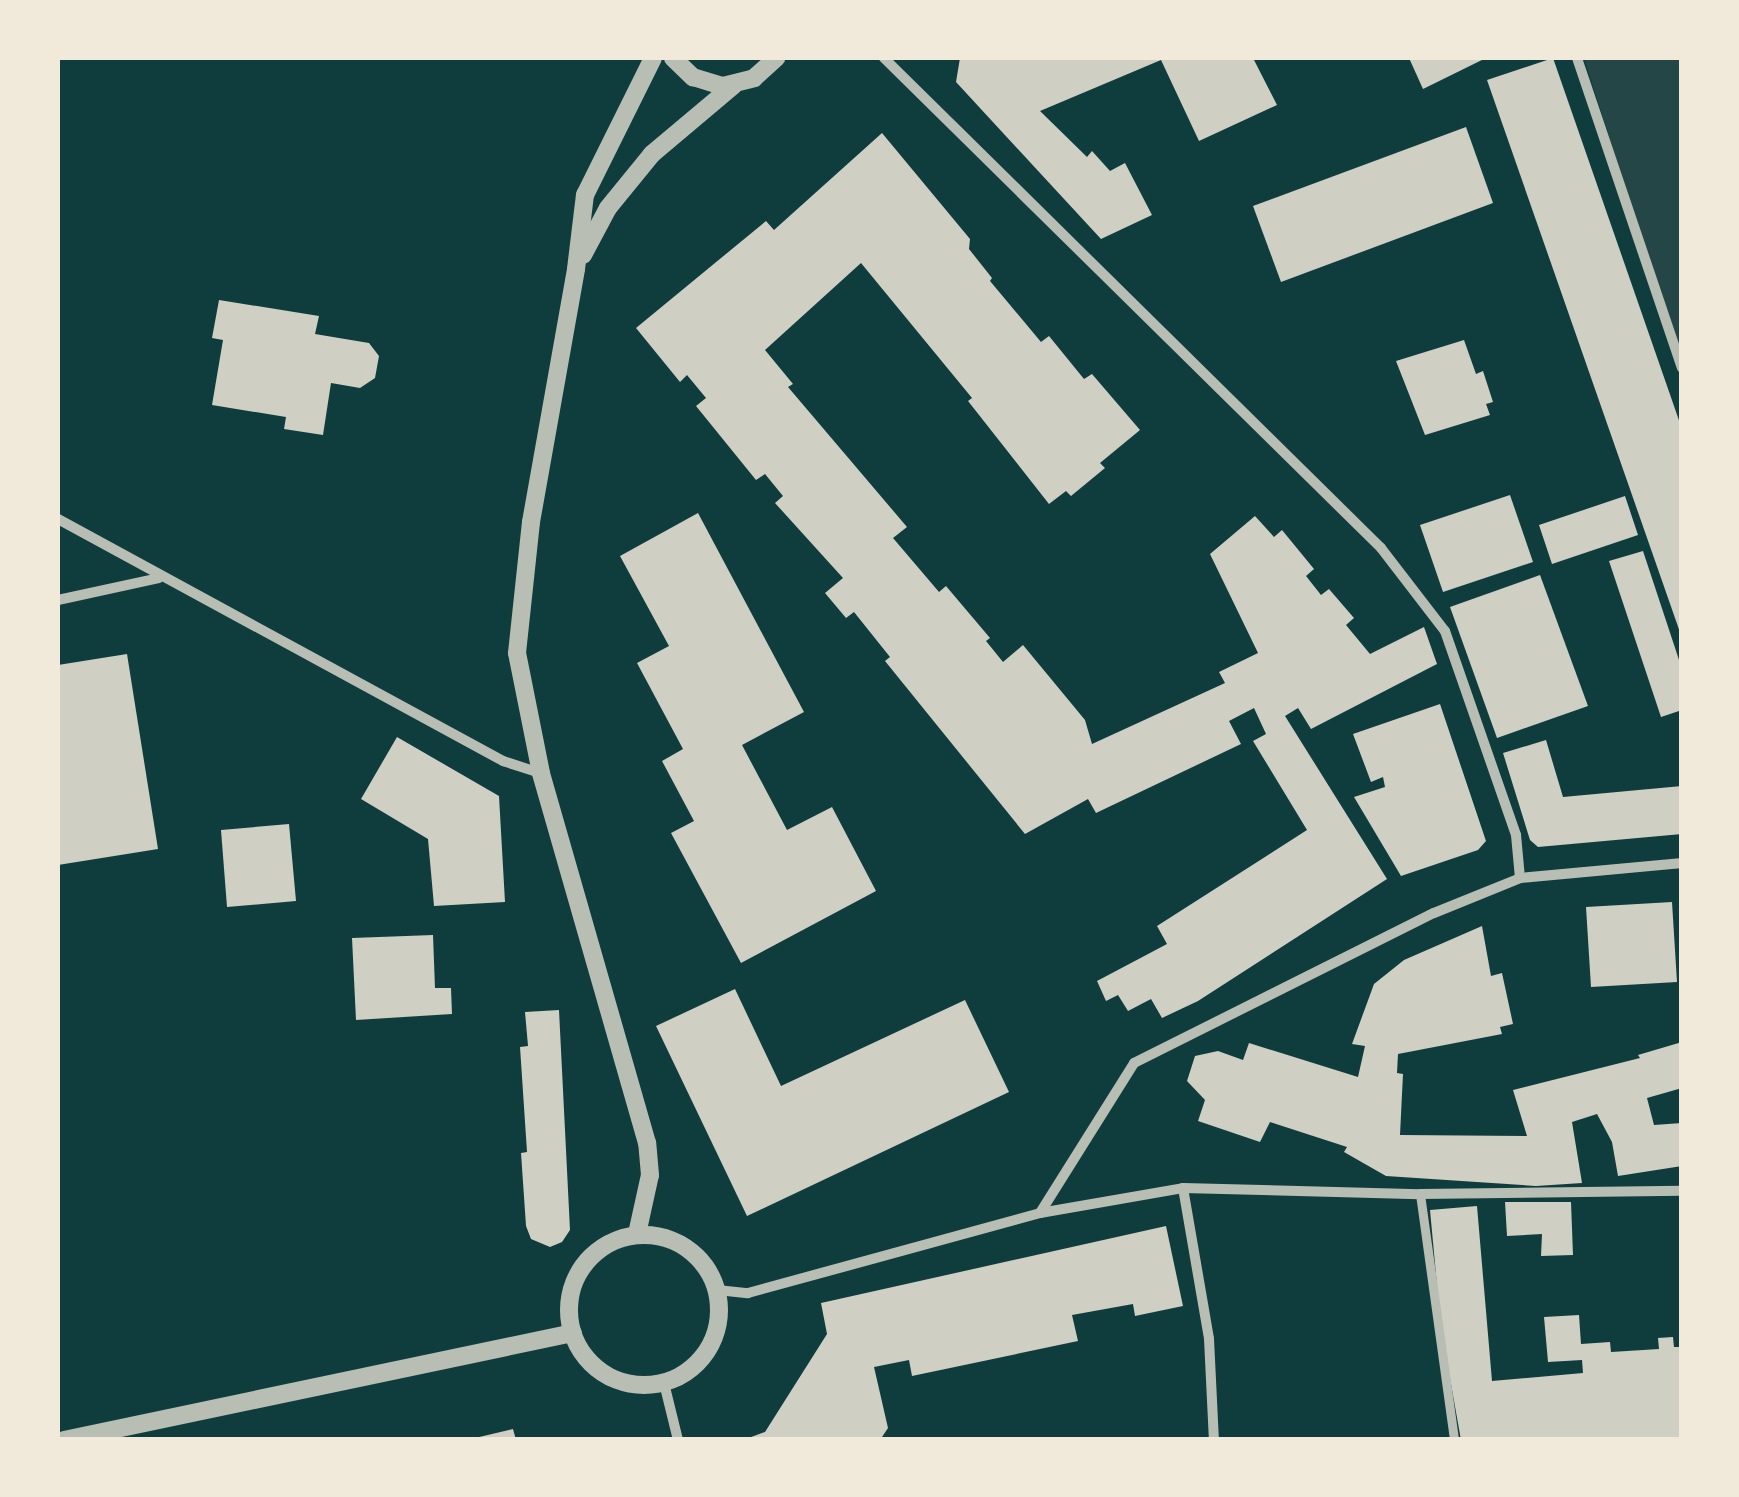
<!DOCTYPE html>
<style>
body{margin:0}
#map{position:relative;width:1739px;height:1497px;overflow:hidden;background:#0f3d3e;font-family:"Nunito Sans",sans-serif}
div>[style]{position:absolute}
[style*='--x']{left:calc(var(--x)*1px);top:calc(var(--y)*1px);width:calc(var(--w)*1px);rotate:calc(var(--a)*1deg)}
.green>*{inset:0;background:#244646}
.building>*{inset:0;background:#cfcfc3}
.pedestrian>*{height:9px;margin:-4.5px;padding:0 4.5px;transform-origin:4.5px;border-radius:4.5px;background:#b8beb3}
.minor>*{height:10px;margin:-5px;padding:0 5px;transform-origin:5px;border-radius:5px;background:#b8beb3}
.tertiary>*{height:18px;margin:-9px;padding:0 9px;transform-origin:9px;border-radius:9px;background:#b8beb3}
.tertiary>.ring{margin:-9px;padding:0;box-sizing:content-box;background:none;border:18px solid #b8beb3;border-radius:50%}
span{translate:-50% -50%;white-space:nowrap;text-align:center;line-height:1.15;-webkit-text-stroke:10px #f1e9da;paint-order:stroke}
.frame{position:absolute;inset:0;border:60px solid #f1e9da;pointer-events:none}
</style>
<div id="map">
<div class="green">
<div style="clip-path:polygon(1584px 58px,1681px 58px,1681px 362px)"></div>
</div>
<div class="building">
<div style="clip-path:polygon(960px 58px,1253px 58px,1277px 105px,1199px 141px,1161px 60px,1040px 111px,1087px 157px,1092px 151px,1110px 171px,1125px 163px,1152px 215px,1101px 239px,956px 82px)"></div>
<div style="clip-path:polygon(1409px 58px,1486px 58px,1423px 89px)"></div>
<div style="clip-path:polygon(1553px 58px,1682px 429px,1682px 638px,1487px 80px)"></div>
<div style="clip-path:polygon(1466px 127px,1493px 203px,1281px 282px,1253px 206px)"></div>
<div style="clip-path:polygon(882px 133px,970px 239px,969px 249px,992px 278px,990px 281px,1041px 342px,1049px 336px,1084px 379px,1092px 374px,1140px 430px,1100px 463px,1105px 468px,1071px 496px,1066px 491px,1049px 504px,968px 401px,972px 398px,861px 263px,765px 350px,793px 384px,788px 387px,907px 527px,893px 538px,939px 592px,946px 586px,990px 638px,986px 641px,1003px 662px,1023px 645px,1085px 720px,1092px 744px,1225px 683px,1219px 672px,1258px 653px,1210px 554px,1255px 516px,1274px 537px,1282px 530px,1314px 569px,1306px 576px,1321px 595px,1329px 589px,1354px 618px,1346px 625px,1370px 654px,1424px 627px,1437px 664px,1311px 729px,1298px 708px,1285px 716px,1387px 879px,1198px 1001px,1162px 1018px,1151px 999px,1128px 1011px,1118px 995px,1106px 1001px,1097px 981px,1167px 944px,1157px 926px,1307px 830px,1253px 741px,1266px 734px,1254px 708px,1229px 721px,1241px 744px,1096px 813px,1088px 799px,1025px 834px,885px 661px,890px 657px,854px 612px,846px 618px,825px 593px,843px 578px,775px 503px,783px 496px,765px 474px,756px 480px,696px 406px,706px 398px,687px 375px,680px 382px,636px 328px,766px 221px,774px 230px)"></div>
<div style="clip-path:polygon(219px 300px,319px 316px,315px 334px,369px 343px,379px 356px,375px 378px,360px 388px,331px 383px,323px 435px,284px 429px,286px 417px,212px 405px,223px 340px,212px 338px)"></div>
<div style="clip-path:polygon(1464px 340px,1476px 374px,1483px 371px,1493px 402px,1486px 404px,1490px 415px,1425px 435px,1396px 361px)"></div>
<div style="clip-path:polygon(1510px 495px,1533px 562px,1443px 592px,1420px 525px)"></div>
<div style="clip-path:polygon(1625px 496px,1638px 535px,1552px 564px,1539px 525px)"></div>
<div style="clip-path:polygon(698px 513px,804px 712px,742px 745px,787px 830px,832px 807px,876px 891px,741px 963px,671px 833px,694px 821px,662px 761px,683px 749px,637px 663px,669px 646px,620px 556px)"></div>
<div style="clip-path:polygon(1643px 551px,1682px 669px,1682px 710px,1661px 717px,1609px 561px)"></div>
<div style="clip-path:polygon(1540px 575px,1588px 706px,1497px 738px,1450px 607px)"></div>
<div style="clip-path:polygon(127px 654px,158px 849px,58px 865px,58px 665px)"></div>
<div style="clip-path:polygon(1440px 704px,1486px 841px,1478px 850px,1401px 876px,1354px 797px,1385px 787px,1383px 777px,1371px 782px,1353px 734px)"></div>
<div style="clip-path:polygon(397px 737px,499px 796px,505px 902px,434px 906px,428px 839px,361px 799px)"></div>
<div style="clip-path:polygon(1546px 740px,1563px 797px,1682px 786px,1682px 834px,1538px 847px,1530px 840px,1503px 753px)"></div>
<div style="clip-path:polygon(289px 824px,296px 901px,227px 907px,221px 830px)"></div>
<div style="clip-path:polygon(1672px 902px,1677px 982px,1591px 987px,1586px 907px)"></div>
<div style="clip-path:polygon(1482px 926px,1491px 976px,1502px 973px,1513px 1024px,1500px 1027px,1502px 1034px,1398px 1054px,1397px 1073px,1403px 1074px,1400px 1135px,1527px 1136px,1513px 1090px,1640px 1058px,1638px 1055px,1682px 1042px,1682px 1088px,1647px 1098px,1654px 1125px,1682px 1123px,1682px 1166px,1618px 1176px,1612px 1142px,1597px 1114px,1572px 1122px,1582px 1183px,1536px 1186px,1386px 1176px,1344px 1152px,1347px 1147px,1270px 1122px,1260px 1142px,1198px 1121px,1205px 1100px,1187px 1081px,1195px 1056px,1218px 1051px,1243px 1060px,1249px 1043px,1358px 1077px,1365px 1046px,1352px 1044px,1374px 984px,1404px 960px)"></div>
<div style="clip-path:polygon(433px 935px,435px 988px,451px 988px,452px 1014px,356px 1020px,352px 938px)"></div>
<div style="clip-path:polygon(735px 989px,781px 1086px,965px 1000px,1009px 1092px,747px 1216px,656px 1026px)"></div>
<div style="clip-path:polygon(559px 1010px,570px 1230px,562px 1242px,550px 1247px,531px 1239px,526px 1226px,521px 1153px,527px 1152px,520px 1047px,528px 1046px,525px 1012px)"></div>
<div style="clip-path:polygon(1505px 1202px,1571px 1202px,1573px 1255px,1541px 1256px,1542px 1234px,1507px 1236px)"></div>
<div style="clip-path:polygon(1477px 1206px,1492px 1381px,1583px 1373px,1582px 1360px,1548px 1362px,1544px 1317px,1579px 1315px,1581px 1344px,1610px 1342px,1611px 1352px,1659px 1349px,1658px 1338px,1673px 1337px,1674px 1347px,1682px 1347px,1682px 1439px,1461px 1440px,1441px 1328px,1430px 1210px)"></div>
<div style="clip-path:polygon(1166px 1226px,1183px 1306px,1135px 1316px,1133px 1304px,1072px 1315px,1078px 1341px,912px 1376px,909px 1360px,874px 1367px,888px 1428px,880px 1440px,743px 1440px,765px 1432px,827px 1334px,821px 1303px)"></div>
<div style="clip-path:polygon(513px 1429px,516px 1440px,475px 1440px,475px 1438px)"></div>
</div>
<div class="pedestrian">
<div style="--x:1420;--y:1194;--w:248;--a:82.1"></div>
</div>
<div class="minor">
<div style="--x:884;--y:58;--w:698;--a:44.59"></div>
<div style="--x:1381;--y:548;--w:105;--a:52.4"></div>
<div style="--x:1445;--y:631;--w:216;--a:70.8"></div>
<div style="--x:1516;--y:835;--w:43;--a:84.7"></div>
<div style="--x:1577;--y:58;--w:327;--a:71.3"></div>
<div style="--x:58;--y:519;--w:507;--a:28.54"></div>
<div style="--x:503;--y:761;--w:40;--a:18"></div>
<div style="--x:58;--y:600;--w:103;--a:-12.3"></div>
<div style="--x:1183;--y:1188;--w:153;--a:80.2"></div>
<div style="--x:1209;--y:1339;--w:101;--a:87.2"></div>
<div style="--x:1040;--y:1213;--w:177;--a:-57.9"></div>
<div style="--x:1134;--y:1063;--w:335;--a:-26.6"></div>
<div style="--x:1434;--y:913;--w:93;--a:-22.1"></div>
<div style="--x:1520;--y:878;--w:163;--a:-5.3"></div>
<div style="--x:717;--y:1290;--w:31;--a:6"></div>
<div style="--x:748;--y:1293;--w:303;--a:-15.3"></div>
<div style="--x:1040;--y:1213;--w:145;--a:-9.9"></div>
<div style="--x:1183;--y:1188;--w:237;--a:1.5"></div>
<div style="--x:1420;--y:1194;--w:262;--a:-0.7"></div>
<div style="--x:664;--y:1383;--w:59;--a:76.2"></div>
</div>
<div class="tertiary">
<div style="--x:673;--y:58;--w:28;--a:44"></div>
<div style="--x:693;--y:77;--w:31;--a:17"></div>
<div style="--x:723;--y:86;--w:32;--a:-14"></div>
<div style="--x:754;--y:78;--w:30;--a:-42"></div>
<div style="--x:583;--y:255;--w:53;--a:-62"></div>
<div style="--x:608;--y:208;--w:70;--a:-50.8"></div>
<div style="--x:652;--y:154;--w:107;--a:-40.1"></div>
<div style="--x:637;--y:1234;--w:60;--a:-77.6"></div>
<div style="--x:650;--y:1175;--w:32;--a:-95"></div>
<div style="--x:647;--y:1143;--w:385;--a:-106"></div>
<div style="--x:541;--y:773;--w:122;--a:-101.3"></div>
<div style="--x:517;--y:653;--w:132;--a:-83.9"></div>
<div style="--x:531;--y:522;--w:257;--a:-79.9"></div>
<div style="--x:576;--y:269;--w:75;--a:-83.1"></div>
<div style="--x:585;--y:195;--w:153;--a:-63.6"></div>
<div class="ring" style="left:569px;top:1235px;width:132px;height:132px"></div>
<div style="--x:64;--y:1440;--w:520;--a:-11.87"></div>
</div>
<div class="frame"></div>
</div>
